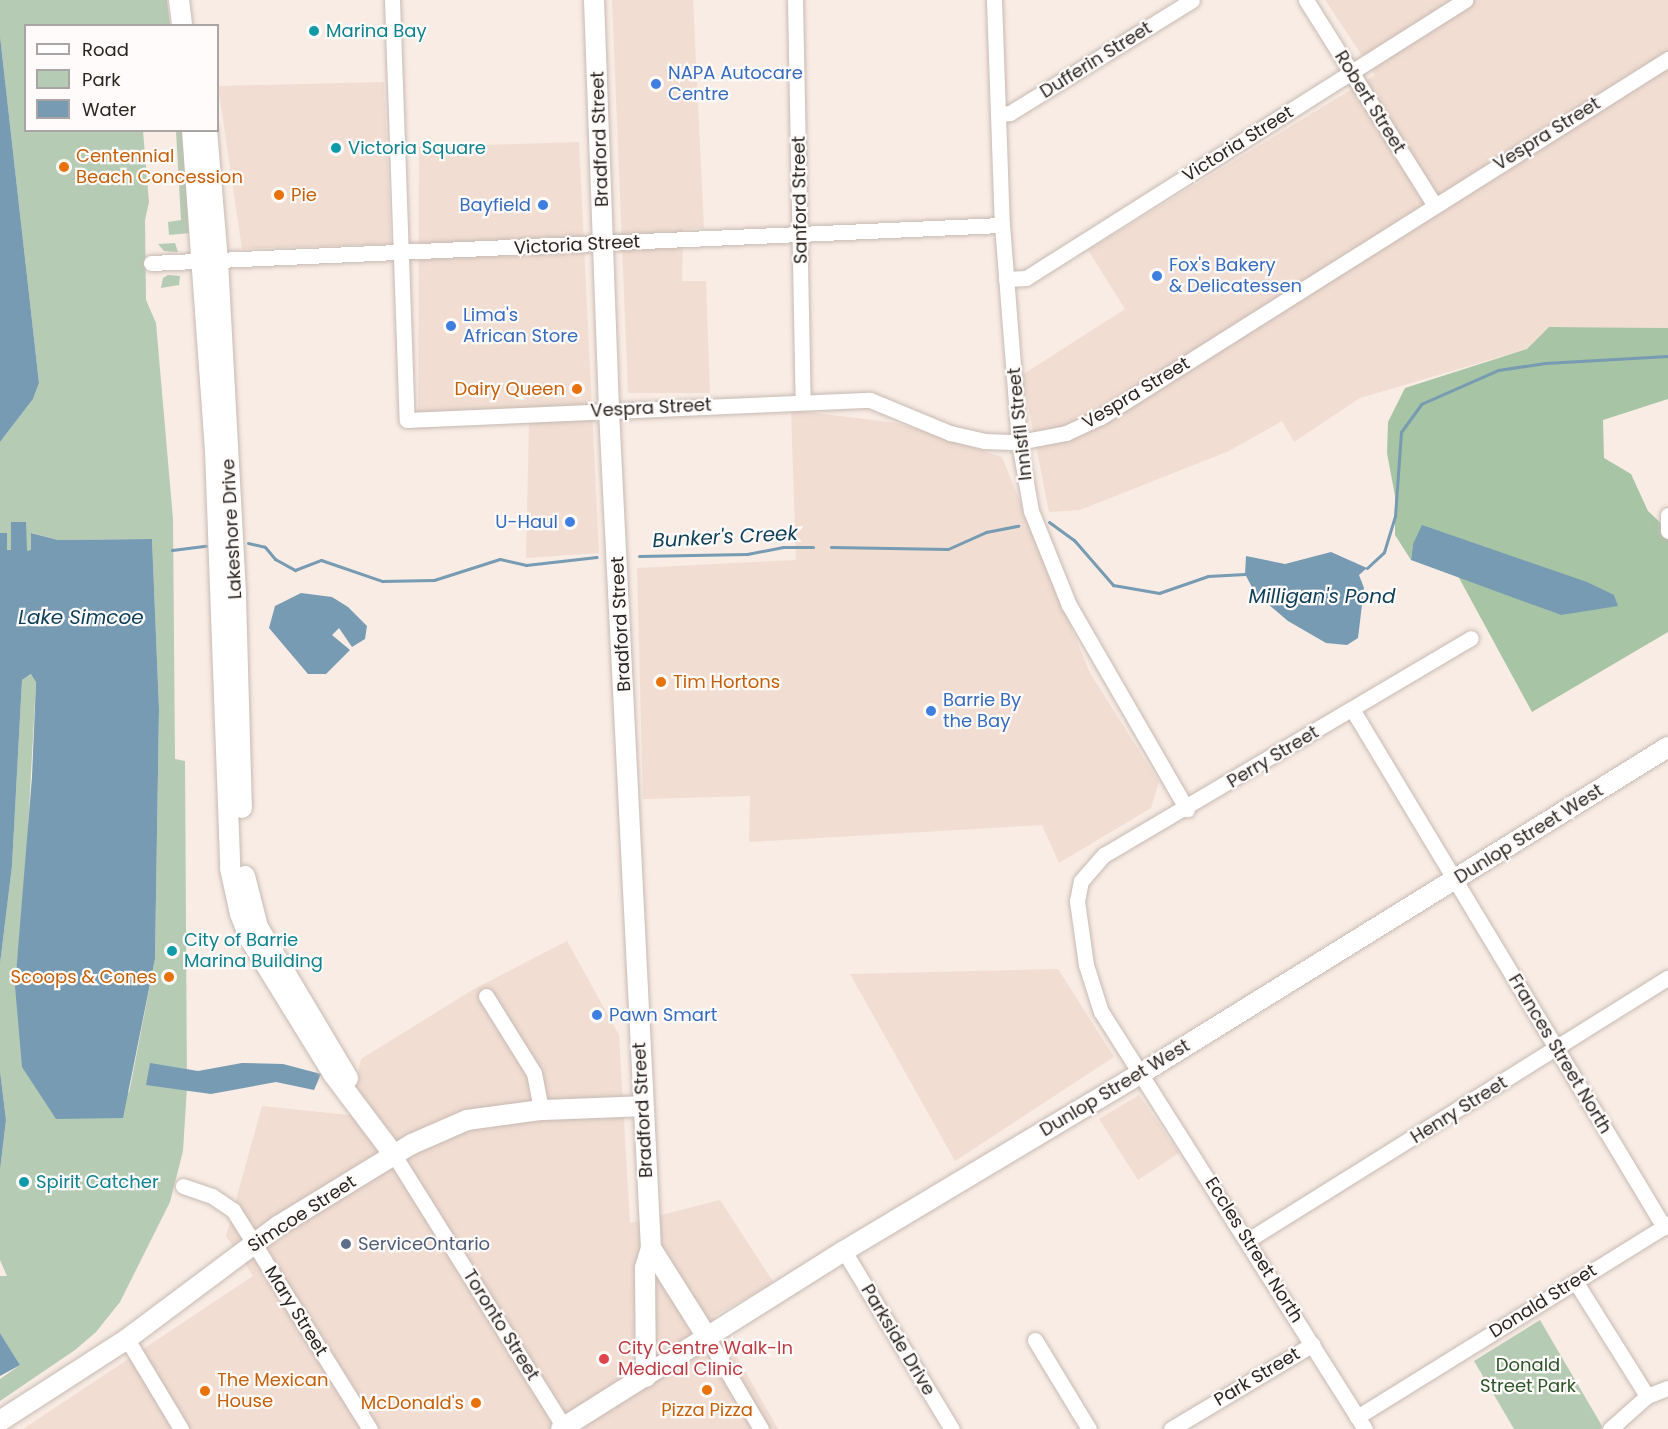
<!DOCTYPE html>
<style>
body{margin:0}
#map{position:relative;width:1668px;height:1429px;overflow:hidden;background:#f8ece4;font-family:Poppins,sans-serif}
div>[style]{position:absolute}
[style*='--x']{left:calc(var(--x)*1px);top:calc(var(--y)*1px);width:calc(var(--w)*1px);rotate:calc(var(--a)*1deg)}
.built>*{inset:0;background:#f1ddd2}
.green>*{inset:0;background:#b6cbb4}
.forest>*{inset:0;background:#a7c4a4}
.water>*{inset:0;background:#769bb2}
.stream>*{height:3px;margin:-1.5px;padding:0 1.5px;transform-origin:1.5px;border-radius:1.5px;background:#769bb2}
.roads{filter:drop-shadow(0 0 2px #c6bab3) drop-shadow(0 0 2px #c6bab3)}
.minor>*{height:15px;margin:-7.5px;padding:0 7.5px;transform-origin:7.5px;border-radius:7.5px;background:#fff}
.major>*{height:20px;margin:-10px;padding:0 10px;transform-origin:10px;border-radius:10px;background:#fff}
.dots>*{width:16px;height:16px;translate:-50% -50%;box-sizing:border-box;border:3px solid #fefbfa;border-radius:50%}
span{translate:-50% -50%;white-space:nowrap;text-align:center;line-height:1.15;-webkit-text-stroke:4.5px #fefbfa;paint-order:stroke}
.culture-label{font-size:18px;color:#0d838f}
.left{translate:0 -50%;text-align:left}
.street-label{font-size:18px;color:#292522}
.shop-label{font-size:18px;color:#366cbe}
.right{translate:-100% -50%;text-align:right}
.food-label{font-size:18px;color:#c56008}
.service-label{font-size:18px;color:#4e5e75}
.health-label{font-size:18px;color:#be3a42}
.park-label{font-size:18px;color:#2b5429}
.water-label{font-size:20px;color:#0c3f57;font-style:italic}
.legend{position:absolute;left:24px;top:24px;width:195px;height:108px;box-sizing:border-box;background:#fefbfa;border:2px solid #a9a5a4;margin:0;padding:8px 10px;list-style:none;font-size:18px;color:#292522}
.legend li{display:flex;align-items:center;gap:12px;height:30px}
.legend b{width:30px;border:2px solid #a9a5a4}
</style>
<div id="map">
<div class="built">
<div style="clip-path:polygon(612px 0,693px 0,704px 228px,683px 229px,682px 281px,706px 281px,710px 393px,628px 393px)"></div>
<div style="clip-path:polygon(1325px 0,1668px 0,1668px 328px,1549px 327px,1527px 349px,1360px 398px,1294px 442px,1282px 421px,1229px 451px,1080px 510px,1049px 512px,1022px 375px,1125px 309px,1088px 250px,1375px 75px)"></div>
<div style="clip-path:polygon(384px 82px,391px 244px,242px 249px,218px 86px)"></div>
<div style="clip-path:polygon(579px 142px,599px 553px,526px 558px,529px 421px,418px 429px,419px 147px)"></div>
<div style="clip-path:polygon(791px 410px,897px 423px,1002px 457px,1090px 673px,1159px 782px,1151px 808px,1059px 863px,1042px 825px,749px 842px,750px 796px,643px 799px,637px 568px,796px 560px)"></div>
<div style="clip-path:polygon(567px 941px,619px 1035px,630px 1223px,720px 1200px,774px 1283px,714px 1316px,778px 1429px,23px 1429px,253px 1276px,226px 1236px,262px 1106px,349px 1115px,361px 1059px,474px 989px)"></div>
<div style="clip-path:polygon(1058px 969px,1114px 1057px,955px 1161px,850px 974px)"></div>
<div style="clip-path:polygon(1139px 1095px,1179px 1153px,1138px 1180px,1099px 1119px)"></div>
</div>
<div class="green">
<div style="clip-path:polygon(0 0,167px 0,170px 25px,26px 26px,26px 130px,143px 131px,149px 202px,145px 220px,146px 300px,156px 323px,173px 519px,175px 759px,185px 761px,187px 1087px,183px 1151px,170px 1202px,120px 1302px,96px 1332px,75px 1350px,0 1401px,0 1379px,20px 1365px,0 1333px,0 1276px,7px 1276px,0 1260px,0 1170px,6px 1120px,0 1071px,0 964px,12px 866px,22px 680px,32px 674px,36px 681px,26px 867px,15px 986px,129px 1093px,155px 959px,159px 709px,152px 539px,58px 540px,32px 533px,31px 551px,27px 551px,11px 523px,11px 550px,7px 550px,6px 533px,0 533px,0 442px,33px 399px,39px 383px,0 36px)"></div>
<div style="clip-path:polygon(176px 131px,184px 131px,190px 233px,169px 235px,168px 222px,181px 220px)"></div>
<div style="clip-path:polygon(175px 243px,178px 252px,164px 251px,158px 244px)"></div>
<div style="clip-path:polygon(168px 275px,180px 276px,179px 285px,161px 288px,163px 278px)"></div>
<div style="clip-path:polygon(1540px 1320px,1602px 1426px,1601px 1429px,1514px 1429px,1474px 1361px)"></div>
</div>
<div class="forest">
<div style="clip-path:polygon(1549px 327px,1668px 328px,1668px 399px,1603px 420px,1604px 458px,1631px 474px,1648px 511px,1668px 530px,1668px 632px,1532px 712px,1458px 576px,1561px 615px,1413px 544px,1411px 560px,1395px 535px,1395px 496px,1387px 453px,1388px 422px,1405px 388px,1527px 349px)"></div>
</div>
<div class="water">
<div style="clip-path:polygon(0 36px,39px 383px,33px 399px,0 442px)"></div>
<div style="clip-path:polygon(11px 522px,26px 522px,27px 551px,31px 550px,31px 533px,58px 540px,152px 539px,159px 709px,155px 959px,123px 1118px,56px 1119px,22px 1067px,15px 986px,32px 777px,36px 682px,31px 674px,22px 680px,12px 866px,0 964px,0 533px,7px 533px,7px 550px,11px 550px)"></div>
<div style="clip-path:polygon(1422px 525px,1587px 582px,1614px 595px,1618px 606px,1561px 615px,1411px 560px,1413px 544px)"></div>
<div style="clip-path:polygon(1331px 552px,1367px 568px,1359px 575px,1364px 588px,1358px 638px,1347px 645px,1326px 643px,1288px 621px,1255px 593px,1245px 574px,1246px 556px,1285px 564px)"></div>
<div style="clip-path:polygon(301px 593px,332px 597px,348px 607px,367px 626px,365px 639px,352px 647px,339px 628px,332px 635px,350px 650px,326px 674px,308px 674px,269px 628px,275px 606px)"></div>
<div style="clip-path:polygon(150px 1063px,198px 1071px,242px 1063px,283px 1064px,321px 1074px,314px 1090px,276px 1082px,211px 1094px,146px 1085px)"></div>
<div style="clip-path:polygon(0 1071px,6px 1120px,0 1170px)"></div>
<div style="clip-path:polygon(0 1333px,20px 1365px,0 1376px)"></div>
</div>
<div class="stream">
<div style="--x:1049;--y:522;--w:31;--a:36"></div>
<div style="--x:1074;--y:540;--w:60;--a:49.1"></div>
<div style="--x:1113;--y:585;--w:47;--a:9.9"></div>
<div style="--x:1159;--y:593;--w:52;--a:-19.1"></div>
<div style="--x:1208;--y:576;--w:37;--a:-3"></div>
<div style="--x:248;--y:543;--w:17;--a:13"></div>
<div style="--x:265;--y:547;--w:16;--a:50"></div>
<div style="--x:275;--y:559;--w:23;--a:29"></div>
<div style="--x:295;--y:570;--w:28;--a:-21"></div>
<div style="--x:321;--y:560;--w:65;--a:19"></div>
<div style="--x:382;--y:581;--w:52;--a:-1.1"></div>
<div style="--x:434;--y:580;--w:69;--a:-17.7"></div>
<div style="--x:500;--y:559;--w:27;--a:13"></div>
<div style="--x:526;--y:565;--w:71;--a:-6.4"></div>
<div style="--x:831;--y:547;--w:117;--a:1"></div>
<div style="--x:948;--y:549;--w:42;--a:-24.1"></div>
<div style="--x:986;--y:532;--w:33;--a:-11"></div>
<div style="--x:172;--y:550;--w:34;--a:-7"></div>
<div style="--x:639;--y:556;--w:108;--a:-1.1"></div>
<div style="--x:747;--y:554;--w:37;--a:-11"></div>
<div style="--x:783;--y:547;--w:30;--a:0"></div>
<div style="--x:1367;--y:568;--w:23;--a:-43"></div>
<div style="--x:1384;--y:552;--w:38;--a:-73"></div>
<div style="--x:1395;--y:516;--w:84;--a:-85.9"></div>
<div style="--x:1401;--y:432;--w:34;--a:-54"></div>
<div style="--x:1421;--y:404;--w:84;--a:-23.8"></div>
<div style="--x:1498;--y:370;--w:48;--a:-8.5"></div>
<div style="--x:1545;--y:363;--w:123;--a:-3.3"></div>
</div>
<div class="roads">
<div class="minor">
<div style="--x:392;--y:0;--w:420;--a:88"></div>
<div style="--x:407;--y:420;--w:463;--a:-2.5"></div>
<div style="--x:870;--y:400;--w:87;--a:22.4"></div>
<div style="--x:950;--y:433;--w:35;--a:13"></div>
<div style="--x:984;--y:441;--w:35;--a:2"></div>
<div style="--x:1019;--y:442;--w:48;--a:-10.8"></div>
<div style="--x:1066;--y:433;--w:38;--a:-25"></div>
<div style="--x:1101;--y:417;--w:671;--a:-32.27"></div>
<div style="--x:795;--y:0;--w:401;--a:88.9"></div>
<div style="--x:994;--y:0;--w:225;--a:88"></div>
<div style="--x:1002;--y:225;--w:218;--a:85.5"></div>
<div style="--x:1019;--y:442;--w:70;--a:80.1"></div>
<div style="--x:1031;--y:511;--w:101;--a:68"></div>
<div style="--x:1069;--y:605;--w:236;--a:60"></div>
<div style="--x:1306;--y:0;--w:241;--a:57.9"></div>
<div style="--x:999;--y:114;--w:11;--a:-5"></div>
<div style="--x:1010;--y:113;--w:214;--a:-31.8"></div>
<div style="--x:151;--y:263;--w:852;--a:-2.56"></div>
<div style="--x:1006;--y:279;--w:20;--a:-3"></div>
<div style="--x:1026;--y:278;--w:520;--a:-32.34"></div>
<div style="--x:1668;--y:515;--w:16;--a:90"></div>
<div style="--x:1352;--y:709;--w:605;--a:58.94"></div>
<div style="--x:486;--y:996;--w:91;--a:58.1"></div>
<div style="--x:534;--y:1073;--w:38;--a:79"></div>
<div style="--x:394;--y:1155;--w:323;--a:58"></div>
<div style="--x:183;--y:1186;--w:31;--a:19"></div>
<div style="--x:212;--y:1196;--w:25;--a:34"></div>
<div style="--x:233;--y:1210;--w:258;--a:58"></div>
<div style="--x:1248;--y:1240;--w:495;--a:-32"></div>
<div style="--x:844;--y:1251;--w:208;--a:58.8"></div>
<div style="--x:1575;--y:1281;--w:136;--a:57.9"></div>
<div style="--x:707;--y:1337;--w:107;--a:59.6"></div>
<div style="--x:127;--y:1339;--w:105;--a:59"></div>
<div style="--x:1035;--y:1340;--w:104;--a:58.8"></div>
<div style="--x:1357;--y:1417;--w:366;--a:-31.8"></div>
<div style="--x:1171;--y:1429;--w:165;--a:-30.9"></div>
<div style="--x:1365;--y:1429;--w:494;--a:-122.3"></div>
<div style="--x:1101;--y:1012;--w:49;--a:-107.7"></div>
<div style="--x:1086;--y:965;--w:65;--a:-98"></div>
<div style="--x:1077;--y:901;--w:20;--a:-79"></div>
<div style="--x:1081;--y:881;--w:35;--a:-49"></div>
<div style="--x:1104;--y:855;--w:426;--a:-30.6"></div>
<div style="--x:1610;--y:1429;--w:50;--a:-41.7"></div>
<div style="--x:1647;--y:1396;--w:22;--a:-21"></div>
</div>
<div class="major">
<div style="--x:179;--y:0;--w:26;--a:83"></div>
<div style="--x:594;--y:0;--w:411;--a:87.9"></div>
<div style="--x:609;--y:411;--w:838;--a:87.13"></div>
<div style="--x:651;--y:1248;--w:21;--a:107"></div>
<div style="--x:645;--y:1268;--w:109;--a:89.5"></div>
<div style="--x:192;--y:130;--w:322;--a:85.9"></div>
<div style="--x:215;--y:451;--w:417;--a:87.9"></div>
<div style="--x:230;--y:868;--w:47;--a:77.7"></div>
<div style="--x:240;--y:914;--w:29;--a:68"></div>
<div style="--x:251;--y:941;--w:156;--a:58.3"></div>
<div style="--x:333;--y:1074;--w:101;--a:53"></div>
<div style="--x:207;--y:130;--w:131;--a:85.2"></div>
<div style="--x:218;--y:261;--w:336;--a:86.9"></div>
<div style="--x:236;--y:597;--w:211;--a:88.4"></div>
<div style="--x:245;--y:876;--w:53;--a:75.7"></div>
<div style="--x:258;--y:927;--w:176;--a:59.2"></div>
<div style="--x:651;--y:1248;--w:105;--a:57.8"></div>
<div style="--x:0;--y:1421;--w:151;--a:-32.8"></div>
<div style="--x:127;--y:1339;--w:189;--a:-36.8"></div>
<div style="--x:278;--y:1226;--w:157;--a:-31.5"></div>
<div style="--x:412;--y:1144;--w:60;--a:-23.6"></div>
<div style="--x:467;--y:1120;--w:75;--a:-7.7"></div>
<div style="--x:541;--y:1110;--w:102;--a:-2.2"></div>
<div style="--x:561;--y:1429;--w:334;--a:-32.2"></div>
<div style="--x:844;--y:1251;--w:347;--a:-30.9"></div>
<div style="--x:1142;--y:1073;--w:619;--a:-31.79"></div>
</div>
</div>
<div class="dots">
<div style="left:314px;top:31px;background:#0f9aa8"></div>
<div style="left:656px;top:84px;background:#3f7fe0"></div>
<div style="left:336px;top:148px;background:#0f9aa8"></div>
<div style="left:64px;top:167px;background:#e8710a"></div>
<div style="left:279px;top:195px;background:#e8710a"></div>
<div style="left:543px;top:205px;background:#3f7fe0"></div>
<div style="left:1157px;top:276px;background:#3f7fe0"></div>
<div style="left:451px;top:326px;background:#3f7fe0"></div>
<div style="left:577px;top:389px;background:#e8710a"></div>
<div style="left:570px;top:522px;background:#3f7fe0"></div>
<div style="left:661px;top:682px;background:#e8710a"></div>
<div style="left:931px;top:711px;background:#3f7fe0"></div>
<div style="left:172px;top:951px;background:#0f9aa8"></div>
<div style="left:169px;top:977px;background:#e8710a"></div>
<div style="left:597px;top:1015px;background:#3f7fe0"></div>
<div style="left:24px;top:1182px;background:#0f9aa8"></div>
<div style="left:346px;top:1244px;background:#5c6f8a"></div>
<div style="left:604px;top:1359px;background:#e0444e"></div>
<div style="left:707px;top:1390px;background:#e8710a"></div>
<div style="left:205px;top:1391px;background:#e8710a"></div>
<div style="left:476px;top:1403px;background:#e8710a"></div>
</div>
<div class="culture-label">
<span class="left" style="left:326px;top:31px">Marina Bay</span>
<span class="left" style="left:348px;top:148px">Victoria Square</span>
<span class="left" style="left:184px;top:951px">City of Barrie<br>Marina Building</span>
<span class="left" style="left:36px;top:1182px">Spirit Catcher</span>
</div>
<div class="street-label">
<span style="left:1096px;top:60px;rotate:-32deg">Dufferin Street</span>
<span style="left:1370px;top:102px;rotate:58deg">Robert Street</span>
<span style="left:1547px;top:134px;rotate:-32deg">Vespra Street</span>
<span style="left:600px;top:139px;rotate:-92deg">Bradford Street</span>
<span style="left:1238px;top:144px;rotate:-32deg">Victoria Street</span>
<span style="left:800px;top:200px;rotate:-91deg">Sanford Street</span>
<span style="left:577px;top:245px;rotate:-3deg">Victoria Street</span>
<span style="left:1136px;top:393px;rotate:-31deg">Vespra Street</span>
<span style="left:651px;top:408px;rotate:-3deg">Vespra Street</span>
<span style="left:1020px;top:424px;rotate:-96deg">Innisfil Street</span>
<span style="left:232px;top:529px;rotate:-93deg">Lakeshore Drive</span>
<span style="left:621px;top:624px;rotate:-93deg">Bradford Street</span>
<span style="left:1273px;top:757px;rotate:-31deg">Perry Street</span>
<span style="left:1529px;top:834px;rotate:-32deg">Dunlop Street West</span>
<span style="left:1560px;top:1054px;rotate:59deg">Frances Street North</span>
<span style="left:1115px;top:1088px;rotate:-31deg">Dunlop Street West</span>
<span style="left:643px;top:1110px;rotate:-93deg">Bradford Street</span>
<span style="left:1459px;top:1110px;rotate:-32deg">Henry Street</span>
<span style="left:302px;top:1214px;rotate:-33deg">Simcoe Street</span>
<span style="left:1254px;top:1250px;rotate:58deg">Eccles Street North</span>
<span style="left:1543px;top:1301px;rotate:-32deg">Donald Street</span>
<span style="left:296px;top:1311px;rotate:58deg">Mary Street</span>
<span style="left:501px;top:1325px;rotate:58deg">Toronto Street</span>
<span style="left:898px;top:1340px;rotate:59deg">Parkside Drive</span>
<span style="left:1257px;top:1377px;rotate:-31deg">Park Street</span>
</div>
<div class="shop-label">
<span class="left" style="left:668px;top:84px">NAPA Autocare<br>Centre</span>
<span class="right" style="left:531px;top:205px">Bayfield</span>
<span class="left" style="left:1169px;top:276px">Fox's Bakery<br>&amp; Delicatessen</span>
<span class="left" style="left:463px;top:326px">Lima's<br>African Store</span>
<span class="right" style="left:558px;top:522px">U-Haul</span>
<span class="left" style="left:943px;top:711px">Barrie By<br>the Bay</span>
<span class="left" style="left:609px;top:1015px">Pawn Smart</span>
</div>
<div class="food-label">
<span class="left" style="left:76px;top:167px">Centennial<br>Beach Concession</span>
<span class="left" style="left:291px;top:195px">Pie</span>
<span class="right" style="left:565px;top:389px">Dairy Queen</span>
<span class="left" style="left:673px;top:682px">Tim Hortons</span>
<span class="right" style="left:157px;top:977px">Scoops &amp; Cones</span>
<span class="left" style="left:217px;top:1391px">The Mexican<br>House</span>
<span class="right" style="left:464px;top:1403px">McDonald's</span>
<span style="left:707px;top:1410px">Pizza Pizza</span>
</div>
<div class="service-label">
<span class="left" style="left:358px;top:1244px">ServiceOntario</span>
</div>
<div class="health-label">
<span class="left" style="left:618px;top:1359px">City Centre Walk-In<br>Medical Clinic</span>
</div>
<div class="park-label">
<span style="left:1528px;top:1376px">Donald<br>Street Park</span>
</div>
<div class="water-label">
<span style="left:725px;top:537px;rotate:-3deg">Bunker's Creek</span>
<span style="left:1322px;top:596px">Milligan's Pond</span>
<span style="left:81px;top:617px">Lake Simcoe</span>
</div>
<ul class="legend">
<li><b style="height:8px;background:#fff"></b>Road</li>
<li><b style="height:16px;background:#b6cbb4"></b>Park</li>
<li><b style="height:16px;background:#769bb2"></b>Water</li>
</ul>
</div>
